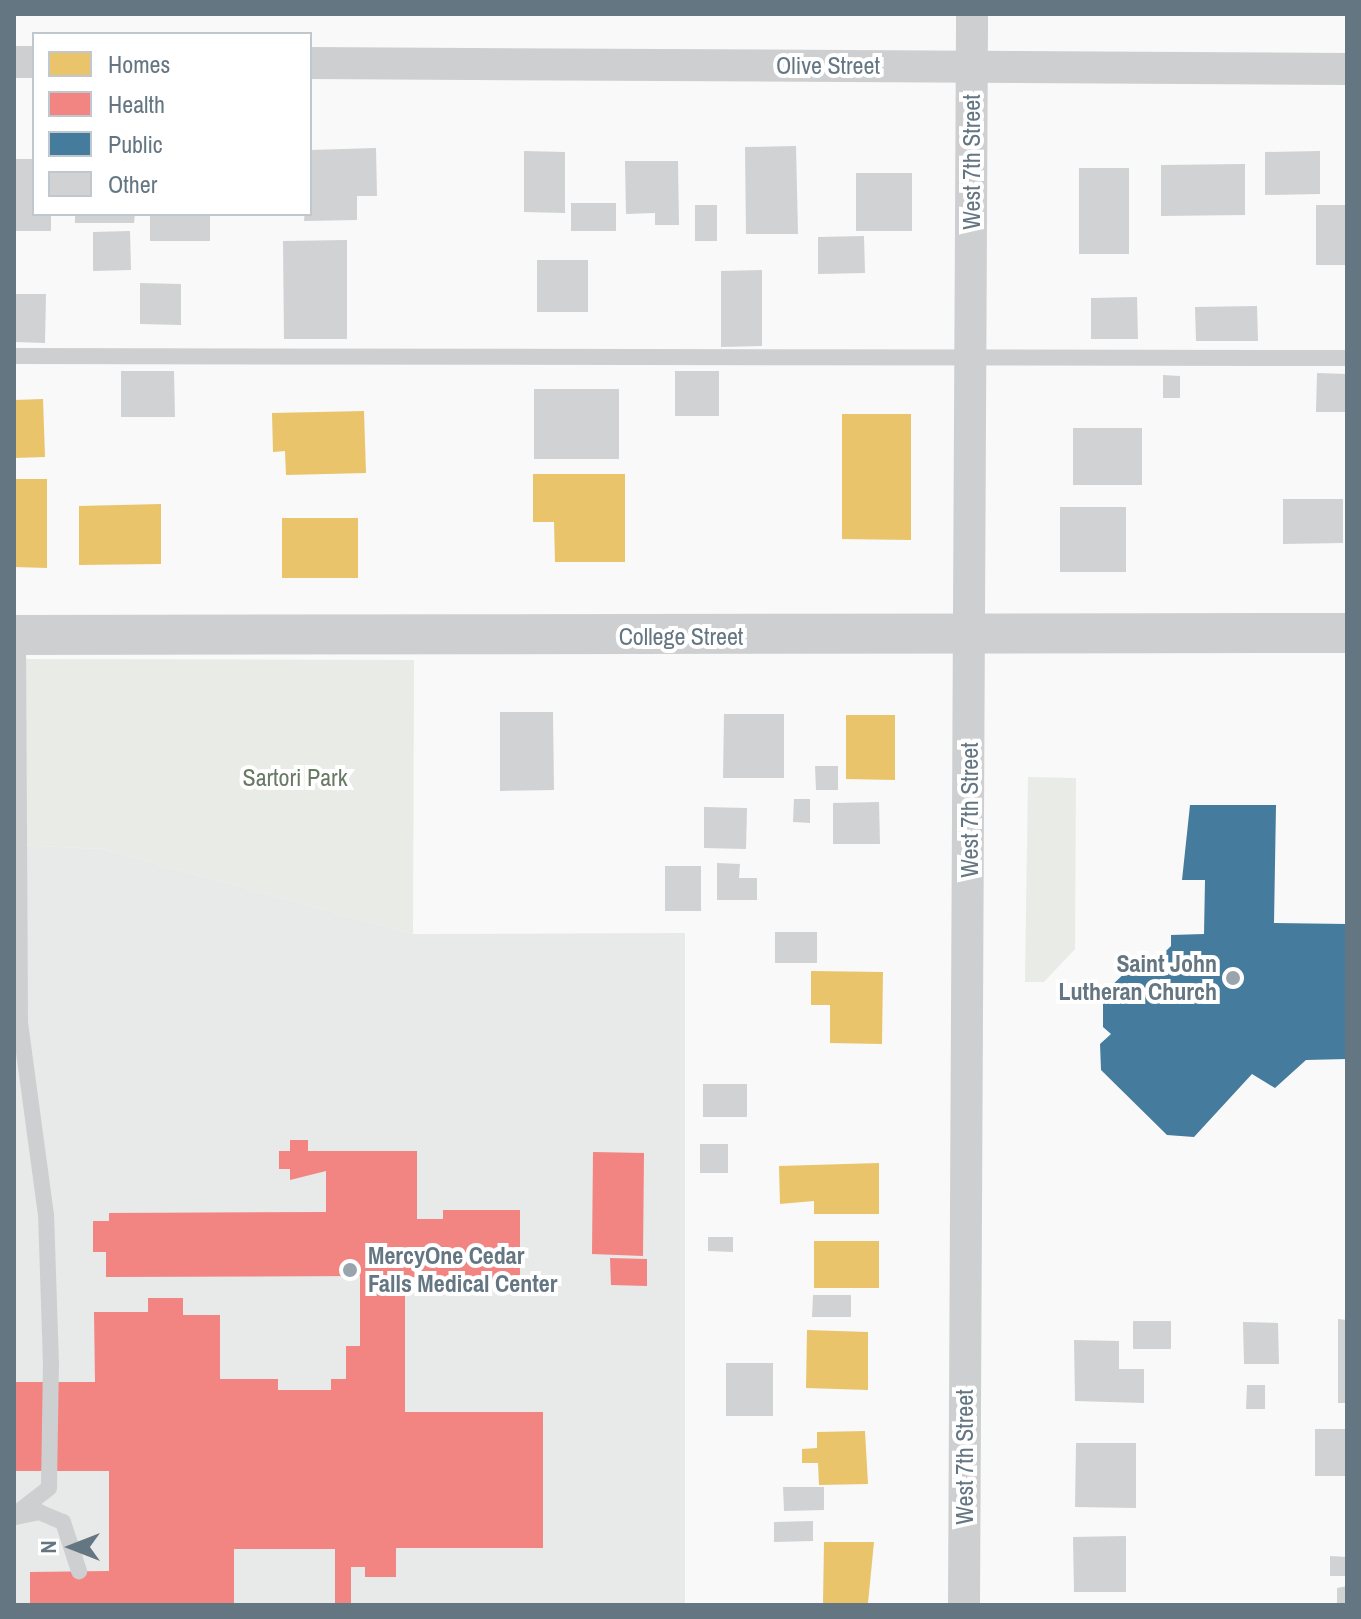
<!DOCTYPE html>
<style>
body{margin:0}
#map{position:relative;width:1361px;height:1619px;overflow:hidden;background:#f9f9f9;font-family:"Archivo Narrow",sans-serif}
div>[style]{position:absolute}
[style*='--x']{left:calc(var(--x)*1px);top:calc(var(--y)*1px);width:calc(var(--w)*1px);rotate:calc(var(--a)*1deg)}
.built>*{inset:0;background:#e8e9e9}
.green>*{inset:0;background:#e8ebe6}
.homes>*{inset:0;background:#e9c46a}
.health>*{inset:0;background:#f28482}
.public>*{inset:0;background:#457b9d}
.building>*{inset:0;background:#d0d2d3}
.service>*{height:16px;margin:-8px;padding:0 8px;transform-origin:8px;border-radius:8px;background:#cecfd0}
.minor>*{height:32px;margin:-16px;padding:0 16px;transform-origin:16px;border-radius:16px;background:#cecfd0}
.tertiary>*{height:40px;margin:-20px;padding:0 20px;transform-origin:20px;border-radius:20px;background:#cecfd0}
.dots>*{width:22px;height:22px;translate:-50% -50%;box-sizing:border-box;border:4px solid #fff;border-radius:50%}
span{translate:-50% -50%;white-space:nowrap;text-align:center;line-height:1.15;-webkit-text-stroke:8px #fff;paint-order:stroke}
.street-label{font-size:24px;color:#657683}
.park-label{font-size:24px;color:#687a64}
.poi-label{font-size:24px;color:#657683;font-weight:700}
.right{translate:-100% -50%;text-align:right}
.left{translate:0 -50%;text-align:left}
.frame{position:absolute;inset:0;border:16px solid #657683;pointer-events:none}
.legend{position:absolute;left:32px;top:32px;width:280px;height:184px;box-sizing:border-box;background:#fff;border:2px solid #c1c8cd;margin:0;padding:10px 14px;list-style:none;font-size:24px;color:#657683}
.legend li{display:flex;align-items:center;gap:16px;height:40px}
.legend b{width:40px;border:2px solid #c1c8cd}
.north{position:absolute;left:32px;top:1507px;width:80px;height:80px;-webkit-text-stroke:6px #fff;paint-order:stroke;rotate:270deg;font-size:22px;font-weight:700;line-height:32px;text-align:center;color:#657683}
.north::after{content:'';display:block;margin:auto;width:28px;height:36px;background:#657683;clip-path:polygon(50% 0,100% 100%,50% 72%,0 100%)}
</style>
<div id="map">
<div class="built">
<div style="clip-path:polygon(14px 845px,102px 849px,413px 934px,685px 933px,685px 1605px,14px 1605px)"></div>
</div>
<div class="green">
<div style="clip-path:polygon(14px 659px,414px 660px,413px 934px,102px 849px,14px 845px)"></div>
<div style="clip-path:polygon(1028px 777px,1076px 778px,1075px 949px,1044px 982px,1025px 982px)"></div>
</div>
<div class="homes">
<div style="clip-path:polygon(43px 399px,45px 457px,14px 458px,14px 400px)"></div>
<div style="clip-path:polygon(364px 411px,366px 473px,286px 475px,285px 451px,273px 452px,272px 413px)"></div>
<div style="clip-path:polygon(842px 414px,911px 414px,911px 540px,842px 539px)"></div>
<div style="clip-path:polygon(533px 474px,625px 474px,625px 562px,555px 562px,554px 522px,533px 522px)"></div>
<div style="clip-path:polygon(14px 479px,47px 479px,47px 568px,14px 567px)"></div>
<div style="clip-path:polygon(161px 504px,161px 564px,79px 565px,79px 506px)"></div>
<div style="clip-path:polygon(282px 518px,358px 518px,358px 578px,282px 578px)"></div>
<div style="clip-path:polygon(846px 715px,895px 715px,895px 780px,846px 779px)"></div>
<div style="clip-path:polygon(811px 971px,883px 972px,882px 1044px,830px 1043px,830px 1005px,811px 1005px)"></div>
<div style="clip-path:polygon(879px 1163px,879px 1214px,814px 1214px,814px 1201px,780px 1204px,779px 1166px)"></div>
<div style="clip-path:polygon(814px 1241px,879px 1241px,879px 1288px,814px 1288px)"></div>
<div style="clip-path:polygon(807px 1330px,868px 1332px,868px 1390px,806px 1388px)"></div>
<div style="clip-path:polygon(865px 1431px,868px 1484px,819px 1485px,818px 1463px,802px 1463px,802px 1449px,817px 1448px,817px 1432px)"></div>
<div style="clip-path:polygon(824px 1542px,874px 1542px,868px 1603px,823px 1604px)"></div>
</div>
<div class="health">
<div style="clip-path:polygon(290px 1140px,308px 1140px,308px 1151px,417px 1151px,417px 1219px,443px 1219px,443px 1210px,520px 1210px,520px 1286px,444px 1286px,444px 1277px,405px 1277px,405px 1412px,543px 1412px,543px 1548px,396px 1548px,396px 1577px,365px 1577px,365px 1567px,351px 1567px,351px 1605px,335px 1605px,335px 1549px,234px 1549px,234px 1605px,30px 1605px,30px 1572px,109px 1571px,109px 1471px,14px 1471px,14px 1382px,95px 1382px,94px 1312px,148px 1312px,148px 1298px,183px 1298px,183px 1315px,220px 1315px,220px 1379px,278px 1379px,278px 1390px,331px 1390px,331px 1379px,346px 1379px,346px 1346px,360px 1346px,360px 1276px,106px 1277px,106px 1252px,93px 1252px,93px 1221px,109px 1221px,109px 1213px,326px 1212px,326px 1171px,290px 1180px,290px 1169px,279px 1169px,279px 1151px,290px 1151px)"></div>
<div style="clip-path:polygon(593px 1152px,644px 1153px,643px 1256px,592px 1254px)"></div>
<div style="clip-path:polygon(610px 1258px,647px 1259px,647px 1286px,611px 1285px)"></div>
</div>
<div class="public">
<div style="clip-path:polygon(1190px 805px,1276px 805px,1274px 923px,1347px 924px,1347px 1059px,1306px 1060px,1275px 1088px,1252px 1074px,1194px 1137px,1167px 1135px,1101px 1070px,1100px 1044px,1111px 1034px,1103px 1027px,1103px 994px,1136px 962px,1155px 962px,1171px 946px,1171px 935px,1204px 934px,1205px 880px,1182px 880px)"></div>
</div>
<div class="building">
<div style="clip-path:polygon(796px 146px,798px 234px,746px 234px,745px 147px)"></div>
<div style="clip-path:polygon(376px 148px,377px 196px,357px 196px,357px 220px,304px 221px,310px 150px)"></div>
<div style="clip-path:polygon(524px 151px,565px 152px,565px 213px,524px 212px)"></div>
<div style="clip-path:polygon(1320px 151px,1320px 194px,1265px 195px,1265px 152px)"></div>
<div style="clip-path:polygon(14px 159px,34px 159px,34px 214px,51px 214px,51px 231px,14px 231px)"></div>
<div style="clip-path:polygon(625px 161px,678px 161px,679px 225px,655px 225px,655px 213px,626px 214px)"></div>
<div style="clip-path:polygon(1245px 164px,1245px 215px,1161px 216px,1161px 165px)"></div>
<div style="clip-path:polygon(1079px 168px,1129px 168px,1129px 254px,1079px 254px)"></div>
<div style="clip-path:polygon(856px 173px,912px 173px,912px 231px,856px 231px)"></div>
<div style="clip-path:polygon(571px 203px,616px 203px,616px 231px,571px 231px)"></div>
<div style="clip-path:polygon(695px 205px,717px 205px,717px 241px,695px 241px)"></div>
<div style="clip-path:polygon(1316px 205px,1347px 205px,1347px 265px,1316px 265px)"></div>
<div style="clip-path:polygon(75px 214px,135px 214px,134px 223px,75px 223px)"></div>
<div style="clip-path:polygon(150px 214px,210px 214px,210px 241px,150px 241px)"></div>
<div style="clip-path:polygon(130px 231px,131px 270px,93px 271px,93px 232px)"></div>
<div style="clip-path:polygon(864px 236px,865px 273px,818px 274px,818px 237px)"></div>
<div style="clip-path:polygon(347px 240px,347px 339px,284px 339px,283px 241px)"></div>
<div style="clip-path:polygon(537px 260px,588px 260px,588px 312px,537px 312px)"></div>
<div style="clip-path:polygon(762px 270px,762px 346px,721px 347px,721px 271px)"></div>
<div style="clip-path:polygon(140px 283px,181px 284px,181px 325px,140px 324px)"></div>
<div style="clip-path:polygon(14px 294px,46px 294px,45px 343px,14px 342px)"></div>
<div style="clip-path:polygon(1137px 297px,1138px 339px,1091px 339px,1091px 298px)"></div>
<div style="clip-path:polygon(1257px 306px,1258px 341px,1196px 341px,1195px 307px)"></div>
<div style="clip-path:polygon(121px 371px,174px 371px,175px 417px,121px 417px)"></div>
<div style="clip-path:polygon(675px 371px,719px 371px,719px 416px,675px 416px)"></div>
<div style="clip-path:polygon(1317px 373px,1347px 374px,1347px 412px,1316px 412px)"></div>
<div style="clip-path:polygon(1163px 375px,1180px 376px,1180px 398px,1163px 398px)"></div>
<div style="clip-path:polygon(534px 389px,619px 389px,619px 459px,534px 459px)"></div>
<div style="clip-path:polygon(1073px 428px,1142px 428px,1142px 485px,1073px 485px)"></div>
<div style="clip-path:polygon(1283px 499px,1343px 499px,1343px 543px,1283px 544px)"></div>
<div style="clip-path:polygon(1060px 507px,1126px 507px,1126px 572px,1060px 572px)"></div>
<div style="clip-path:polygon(500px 712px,553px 712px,554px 790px,500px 791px)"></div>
<div style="clip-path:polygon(724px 714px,784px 714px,784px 778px,723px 778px)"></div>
<div style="clip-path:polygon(815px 766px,838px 766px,838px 790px,816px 790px)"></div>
<div style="clip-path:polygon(794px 799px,810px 799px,810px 823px,793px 822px)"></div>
<div style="clip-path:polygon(879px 802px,880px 844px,833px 844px,833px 803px)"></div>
<div style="clip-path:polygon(704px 807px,747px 808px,746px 849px,704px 848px)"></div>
<div style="clip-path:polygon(717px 863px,740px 864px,739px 878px,757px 878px,757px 900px,717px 900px)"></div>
<div style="clip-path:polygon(665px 866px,701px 866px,701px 911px,665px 911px)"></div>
<div style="clip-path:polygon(775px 932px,817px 932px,817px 963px,775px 963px)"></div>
<div style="clip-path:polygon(703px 1084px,747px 1084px,747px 1117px,703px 1117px)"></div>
<div style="clip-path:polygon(700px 1144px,728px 1144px,728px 1173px,700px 1173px)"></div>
<div style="clip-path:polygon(708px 1237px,733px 1237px,733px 1252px,708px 1251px)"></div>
<div style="clip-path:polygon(813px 1295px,851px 1295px,851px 1317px,812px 1317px)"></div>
<div style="clip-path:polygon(1338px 1319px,1347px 1320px,1347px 1403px,1338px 1403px)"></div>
<div style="clip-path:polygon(1133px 1321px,1171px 1321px,1171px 1349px,1133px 1349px)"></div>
<div style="clip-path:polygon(1243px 1322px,1278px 1323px,1279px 1364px,1244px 1364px)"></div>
<div style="clip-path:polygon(1074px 1340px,1119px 1341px,1119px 1369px,1144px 1369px,1144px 1403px,1075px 1401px)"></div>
<div style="clip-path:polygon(726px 1363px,773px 1363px,773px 1416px,726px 1416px)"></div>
<div style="clip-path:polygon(1247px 1385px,1265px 1385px,1265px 1409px,1246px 1409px)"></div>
<div style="clip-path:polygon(1315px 1429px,1347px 1429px,1347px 1476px,1315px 1476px)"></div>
<div style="clip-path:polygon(1076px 1443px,1136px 1443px,1136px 1508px,1075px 1507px)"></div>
<div style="clip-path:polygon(783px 1487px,824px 1487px,824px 1510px,784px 1511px)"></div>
<div style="clip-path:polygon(813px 1521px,813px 1541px,774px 1542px,774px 1522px)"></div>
<div style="clip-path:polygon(1126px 1536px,1126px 1592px,1074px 1592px,1073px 1537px)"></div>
<div style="clip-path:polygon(1330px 1556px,1347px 1557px,1347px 1576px,1330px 1576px)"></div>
<div style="clip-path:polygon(1347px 1586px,1347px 1605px,1337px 1605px,1337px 1588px)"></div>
</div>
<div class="service">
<div style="--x:14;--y:356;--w:1333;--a:0.09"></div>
<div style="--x:14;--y:1515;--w:44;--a:-37.6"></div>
<div style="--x:49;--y:1488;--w:124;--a:-89.1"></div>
<div style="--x:51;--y:1364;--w:149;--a:-91.9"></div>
<div style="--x:46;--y:1215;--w:195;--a:-97.7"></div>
<div style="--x:20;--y:1022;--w:387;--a:-90.3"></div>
<div style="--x:16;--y:1517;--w:24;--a:-12"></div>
<div style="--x:39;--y:1512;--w:26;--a:23"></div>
<div style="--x:63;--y:1522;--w:52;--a:71.9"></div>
</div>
<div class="minor">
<div style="--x:14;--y:62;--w:20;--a:0"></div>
<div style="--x:310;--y:63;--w:1037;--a:0.33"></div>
<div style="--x:964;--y:1605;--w:1591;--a:-89.71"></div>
</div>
<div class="tertiary">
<div style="--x:14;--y:635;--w:1333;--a:-0.09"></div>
</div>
<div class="dots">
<div style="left:1233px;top:978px;background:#99a4ac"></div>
<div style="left:350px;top:1270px;background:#99a4ac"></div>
</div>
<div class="street-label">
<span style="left:828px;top:66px">Olive Street</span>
<span style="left:972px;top:162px;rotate:-90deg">West 7th Street</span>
<span style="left:681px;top:637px">College Street</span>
<span style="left:970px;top:810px;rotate:-90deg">West 7th Street</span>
<span style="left:965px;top:1457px;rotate:-90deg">West 7th Street</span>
</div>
<div class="park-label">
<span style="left:295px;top:778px">Sartori Park</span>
</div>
<div class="poi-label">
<span class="right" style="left:1217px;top:978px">Saint John<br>Lutheran Church</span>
<span class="left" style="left:368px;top:1270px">MercyOne Cedar<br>Falls Medical Center</span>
</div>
<div class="frame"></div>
<ul class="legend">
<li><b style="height:22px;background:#e9c46a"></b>Homes</li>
<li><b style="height:22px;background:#f28482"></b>Health</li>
<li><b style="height:22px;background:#457b9d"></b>Public</li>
<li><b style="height:22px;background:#d0d2d3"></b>Other</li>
</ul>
<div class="north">N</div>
</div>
